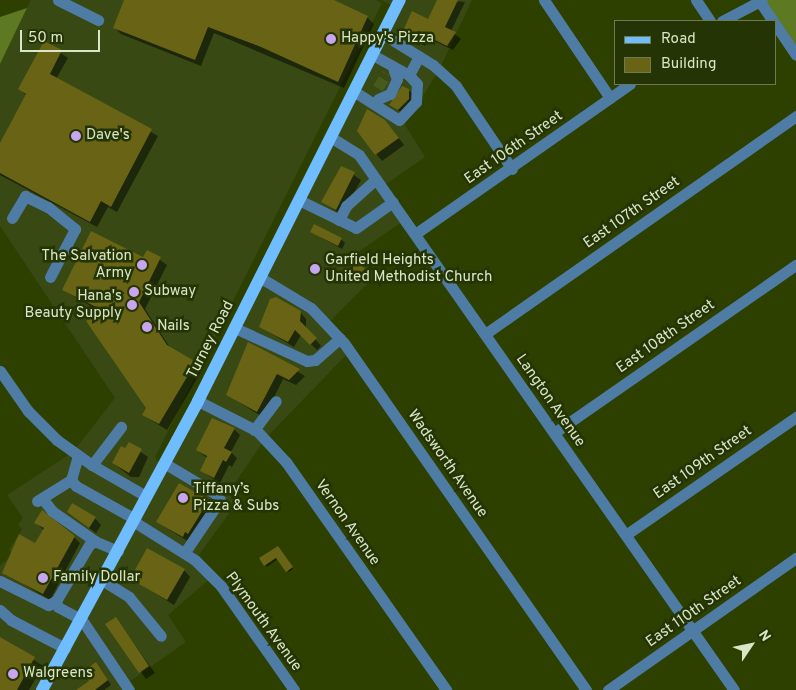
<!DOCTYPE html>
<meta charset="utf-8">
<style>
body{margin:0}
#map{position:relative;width:796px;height:690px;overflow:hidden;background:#2d4000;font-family:Overpass,sans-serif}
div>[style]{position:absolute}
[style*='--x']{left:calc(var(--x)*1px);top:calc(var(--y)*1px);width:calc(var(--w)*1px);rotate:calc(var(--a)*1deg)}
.built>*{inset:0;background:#384914}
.forest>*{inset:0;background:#5d7921}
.shadow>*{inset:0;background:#0007}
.building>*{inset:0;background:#686315}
.minor-tunnel>*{height:11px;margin-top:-5.5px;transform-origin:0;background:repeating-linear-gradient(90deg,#47591e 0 11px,transparent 0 16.5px)}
.minor>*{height:11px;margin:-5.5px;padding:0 5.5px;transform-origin:5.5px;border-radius:5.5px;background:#4e7ca4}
.major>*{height:12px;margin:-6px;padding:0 6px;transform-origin:6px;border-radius:6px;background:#6fbdfe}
.dots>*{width:14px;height:14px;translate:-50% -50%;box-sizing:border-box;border:2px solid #253404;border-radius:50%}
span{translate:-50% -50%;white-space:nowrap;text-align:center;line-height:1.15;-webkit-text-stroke:5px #253404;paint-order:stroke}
.poi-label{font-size:15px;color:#d9e6c7}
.left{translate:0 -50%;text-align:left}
.right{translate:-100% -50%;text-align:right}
.street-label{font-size:15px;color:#d9e6c7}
.legend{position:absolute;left:614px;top:20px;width:162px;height:65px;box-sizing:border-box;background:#253404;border:1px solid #6d7b52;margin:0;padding:6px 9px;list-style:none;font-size:15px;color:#d9e6c7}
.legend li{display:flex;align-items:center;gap:10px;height:25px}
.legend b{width:25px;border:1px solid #6d7b52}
.north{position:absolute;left:726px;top:620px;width:50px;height:50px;-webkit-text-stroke:4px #253404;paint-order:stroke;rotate:56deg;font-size:14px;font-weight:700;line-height:20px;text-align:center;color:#d9e6c7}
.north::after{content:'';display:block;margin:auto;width:18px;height:22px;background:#d9e6c7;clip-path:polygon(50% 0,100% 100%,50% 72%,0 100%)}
.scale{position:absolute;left:20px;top:30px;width:80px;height:22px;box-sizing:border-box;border:2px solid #d9e6c7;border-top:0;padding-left:6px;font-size:15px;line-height:18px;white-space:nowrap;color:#d9e6c7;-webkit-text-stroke:4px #253404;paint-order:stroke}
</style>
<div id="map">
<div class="built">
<div style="clip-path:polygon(31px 0,376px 0,382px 3px,155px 457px,162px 467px,396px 7px,381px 0,472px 0,439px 70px,405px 125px,425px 157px,382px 187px,405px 220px,358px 252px,375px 276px,327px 324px,350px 351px,265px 439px,228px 493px,236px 504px,195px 560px,212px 577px,168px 615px,186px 642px,126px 684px,129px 690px,0 690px,0 566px,12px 555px,9px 549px,22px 530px,18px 524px,23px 518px,7px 495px,73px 452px,115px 398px,0 226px,0 64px)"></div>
</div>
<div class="forest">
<div style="clip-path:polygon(762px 0,796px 0,796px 55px)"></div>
<div style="clip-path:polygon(27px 8px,0 64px,0 17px)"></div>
</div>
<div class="shadow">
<div style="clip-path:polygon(125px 0,331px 0,367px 17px,374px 24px,344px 88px,214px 33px,201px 66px,121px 34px,115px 28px)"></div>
<div style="clip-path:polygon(439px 0,465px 2px,451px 31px,461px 39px,453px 50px,428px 38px,425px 46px,403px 32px,429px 21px)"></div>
<div style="clip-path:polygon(45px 42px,68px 58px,56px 79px,158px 136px,117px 212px,108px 207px,97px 227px,0 175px,0 146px,27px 96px,20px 89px)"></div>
<div style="clip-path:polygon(408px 90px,413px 94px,412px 103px,402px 113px,391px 105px)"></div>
<div style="clip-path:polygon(391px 128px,404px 145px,382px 161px,359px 133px)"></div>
<div style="clip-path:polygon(342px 167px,361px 180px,342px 215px,323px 202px)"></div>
<div style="clip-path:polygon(311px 232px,341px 239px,345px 243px,342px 249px)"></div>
<div style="clip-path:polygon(148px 251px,167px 265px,145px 309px,171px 349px,202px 370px,167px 430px,143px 415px,147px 408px,101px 312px,63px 290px,144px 259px)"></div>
<div style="clip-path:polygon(357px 262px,368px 274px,360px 281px,349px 269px)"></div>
<div style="clip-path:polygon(300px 312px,306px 319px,306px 328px,321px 346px,317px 350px,301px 335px,294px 347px,261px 327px)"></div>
<div style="clip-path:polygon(249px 344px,305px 376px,296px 385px,283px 379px,264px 418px,228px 395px)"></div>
<div style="clip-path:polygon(234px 429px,240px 435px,231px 452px,237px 458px,232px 467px,229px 465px,220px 483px,201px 471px,207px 458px,197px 450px)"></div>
<div style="clip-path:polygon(129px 444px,148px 457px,139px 477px,131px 477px,113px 463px)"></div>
<div style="clip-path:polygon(208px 501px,214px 507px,189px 542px,157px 522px)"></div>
<div style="clip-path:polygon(68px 512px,95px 518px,101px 525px,96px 533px)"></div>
<div style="clip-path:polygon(36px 523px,74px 537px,80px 543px,50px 600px,4px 572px,36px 545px,44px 530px)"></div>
<div style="clip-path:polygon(279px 549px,293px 569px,289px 572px,278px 559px,267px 567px,261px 559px)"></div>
<div style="clip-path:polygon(184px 570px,190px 577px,174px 605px,132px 579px)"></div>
<div style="clip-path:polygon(116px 619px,155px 673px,146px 679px,107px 624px)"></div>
<div style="clip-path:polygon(0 638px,43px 666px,29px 690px,0 690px)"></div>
<div style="clip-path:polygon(100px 668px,111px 685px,104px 690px,78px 690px,90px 682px)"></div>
</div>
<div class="building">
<div style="clip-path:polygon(124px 0,334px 0,368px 16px,338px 82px,261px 47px,208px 27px,195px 60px,113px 28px)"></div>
<div style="clip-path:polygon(437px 0,458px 0,445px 27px,456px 32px,447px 46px,423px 34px,419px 41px,402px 33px,412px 11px,428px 19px)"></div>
<div style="clip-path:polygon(44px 41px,62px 50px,50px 74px,152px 129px,111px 207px,101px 201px,90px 222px,0 173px,0 143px,26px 94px,18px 89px)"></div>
<div style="clip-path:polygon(402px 86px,409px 89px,409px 99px,398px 110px,389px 105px)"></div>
<div style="clip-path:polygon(367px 109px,385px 120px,399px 138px,375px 155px,357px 131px)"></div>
<div style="clip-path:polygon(341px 166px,355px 172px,336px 210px,321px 202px)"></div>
<div style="clip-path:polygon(314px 224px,342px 238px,338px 246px,310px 232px)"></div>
<div style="clip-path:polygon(91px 231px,143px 257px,147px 250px,161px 257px,139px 302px,167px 345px,196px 362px,159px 424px,142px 415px,146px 408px,86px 321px,102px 310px,62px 290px)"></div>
<div style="clip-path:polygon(357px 260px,365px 269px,356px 278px,348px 269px)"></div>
<div style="clip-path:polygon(276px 297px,301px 311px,300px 321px,317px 338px,310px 345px,295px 330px,288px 342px,259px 327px,270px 299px)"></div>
<div style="clip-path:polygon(248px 342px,300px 369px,289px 380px,277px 374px,257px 412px,226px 395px)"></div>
<div style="clip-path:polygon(212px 418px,235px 428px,224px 448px,232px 452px,226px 462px,223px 460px,214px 478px,200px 471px,207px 456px,196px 450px)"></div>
<div style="clip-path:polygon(129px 442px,142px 449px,129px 473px,112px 463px,121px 446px,125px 448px)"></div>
<div style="clip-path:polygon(179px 483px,209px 500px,188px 534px,185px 532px,183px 537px,156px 522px)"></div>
<div style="clip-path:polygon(72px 503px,96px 517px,89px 528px,67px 512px)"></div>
<div style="clip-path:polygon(42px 510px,75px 536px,43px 594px,2px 573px,19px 534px,35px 543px,44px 528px,34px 523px)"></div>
<div style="clip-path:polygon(278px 546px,293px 567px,286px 572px,276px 558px,264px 566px,259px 558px)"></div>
<div style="clip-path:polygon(147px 548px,185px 569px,167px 600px,130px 579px)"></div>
<div style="clip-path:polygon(116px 617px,149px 666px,139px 673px,105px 624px)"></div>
<div style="clip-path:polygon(0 637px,35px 657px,17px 690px,0 690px)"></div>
<div style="clip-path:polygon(96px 662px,108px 680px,95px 690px,76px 690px,89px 681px,82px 672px)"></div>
</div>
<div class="minor-tunnel">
<div style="--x:378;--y:88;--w:17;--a:-59"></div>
</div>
<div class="minor">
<div style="--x:58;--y:0;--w:45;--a:26.6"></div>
<div style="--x:544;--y:0;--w:118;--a:56"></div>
<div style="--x:696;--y:0;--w:25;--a:56"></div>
<div style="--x:760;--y:2;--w:23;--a:56"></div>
<div style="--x:722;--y:21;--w:45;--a:-27.7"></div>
<div style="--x:775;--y:24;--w:37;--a:56"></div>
<div style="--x:383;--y:34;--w:59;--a:31.8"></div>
<div style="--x:433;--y:65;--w:31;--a:42"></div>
<div style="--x:456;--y:86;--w:100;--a:56"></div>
<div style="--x:373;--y:55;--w:41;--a:29.1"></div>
<div style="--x:355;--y:92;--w:52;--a:32.5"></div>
<div style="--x:399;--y:120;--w:25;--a:-47"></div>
<div style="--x:416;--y:102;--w:18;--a:-87"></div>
<div style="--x:417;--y:84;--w:12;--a:-132"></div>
<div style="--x:409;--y:75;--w:21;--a:-62"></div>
<div style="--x:378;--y:99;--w:13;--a:-23"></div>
<div style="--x:390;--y:94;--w:17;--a:-65"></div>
<div style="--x:397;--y:79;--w:9;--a:-111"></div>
<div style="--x:332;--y:138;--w:32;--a:32"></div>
<div style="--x:359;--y:155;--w:653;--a:54.97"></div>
<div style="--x:301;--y:201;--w:61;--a:26.1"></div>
<div style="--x:356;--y:228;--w:45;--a:-35.1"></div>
<div style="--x:12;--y:218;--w:26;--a:-59"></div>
<div style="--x:25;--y:196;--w:25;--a:26"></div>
<div style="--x:48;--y:207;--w:35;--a:39"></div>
<div style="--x:75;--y:229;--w:54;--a:117.5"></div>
<div style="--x:339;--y:220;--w:16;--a:-63"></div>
<div style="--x:346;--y:206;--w:40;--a:-42"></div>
<div style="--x:415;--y:234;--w:262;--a:-34.9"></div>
<div style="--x:261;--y:278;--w:58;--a:31"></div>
<div style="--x:311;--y:308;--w:48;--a:46.7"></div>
<div style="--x:344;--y:343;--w:423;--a:55.1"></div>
<div style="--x:235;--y:328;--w:79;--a:24.6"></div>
<div style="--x:307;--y:361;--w:8;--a:-7"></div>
<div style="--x:315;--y:360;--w:33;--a:-41"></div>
<div style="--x:485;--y:334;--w:380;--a:-35"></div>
<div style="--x:0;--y:371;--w:49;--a:55"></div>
<div style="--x:28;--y:411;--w:41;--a:45"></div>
<div style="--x:57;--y:440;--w:43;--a:35.5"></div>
<div style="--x:92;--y:465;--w:62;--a:29.9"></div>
<div style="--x:198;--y:401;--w:66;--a:27"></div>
<div style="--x:257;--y:431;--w:42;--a:46.9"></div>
<div style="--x:286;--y:462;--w:279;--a:54.9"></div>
<div style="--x:254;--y:430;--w:36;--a:-53"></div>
<div style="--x:554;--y:433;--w:295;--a:-34.8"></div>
<div style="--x:164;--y:463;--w:61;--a:30.8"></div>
<div style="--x:216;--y:494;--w:7;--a:56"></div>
<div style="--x:220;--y:500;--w:63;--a:123.9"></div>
<div style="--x:92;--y:465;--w:48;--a:-52.7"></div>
<div style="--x:71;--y:480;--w:8;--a:50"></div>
<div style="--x:76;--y:486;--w:68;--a:29.2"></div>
<div style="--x:42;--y:498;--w:16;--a:52"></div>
<div style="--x:52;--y:511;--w:52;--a:34.9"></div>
<div style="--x:37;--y:501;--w:40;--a:-32"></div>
<div style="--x:71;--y:480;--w:25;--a:-74"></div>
<div style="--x:133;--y:521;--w:73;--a:32.2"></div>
<div style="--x:195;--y:560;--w:37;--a:45"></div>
<div style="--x:221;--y:586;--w:127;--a:54.9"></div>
<div style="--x:627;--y:534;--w:206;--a:-34.7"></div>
<div style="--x:118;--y:551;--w:25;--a:-157"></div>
<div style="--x:95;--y:541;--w:7;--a:146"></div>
<div style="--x:89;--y:545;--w:65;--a:120.5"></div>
<div style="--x:56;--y:601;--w:6;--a:72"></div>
<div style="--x:58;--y:607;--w:27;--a:28"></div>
<div style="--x:82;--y:620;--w:84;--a:56.1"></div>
<div style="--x:102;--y:580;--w:32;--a:32"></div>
<div style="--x:129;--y:597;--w:50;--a:50.6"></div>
<div style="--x:0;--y:581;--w:54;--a:26.6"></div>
<div style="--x:48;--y:605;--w:9;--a:-27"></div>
<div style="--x:0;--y:610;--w:15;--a:42"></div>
<div style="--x:11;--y:620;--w:61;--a:27.4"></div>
<div style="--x:608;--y:690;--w:230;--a:-35.1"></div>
</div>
<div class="major">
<div style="--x:42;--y:690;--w:328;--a:-61.6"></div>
<div style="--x:198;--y:401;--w:449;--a:-63.3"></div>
</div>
<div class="dots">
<div style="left:331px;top:39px;background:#c8a6ef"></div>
<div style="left:76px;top:136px;background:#c8a6ef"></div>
<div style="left:142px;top:265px;background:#c8a6ef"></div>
<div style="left:315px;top:269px;background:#c8a6ef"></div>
<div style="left:134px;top:292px;background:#c8a6ef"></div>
<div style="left:132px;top:305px;background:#c8a6ef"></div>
<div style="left:147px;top:327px;background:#c8a6ef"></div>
<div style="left:183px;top:498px;background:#c8a6ef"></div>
<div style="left:43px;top:578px;background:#c8a6ef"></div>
<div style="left:13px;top:674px;background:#c8a6ef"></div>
</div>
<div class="poi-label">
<span class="left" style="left:341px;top:39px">Happy's Pizza</span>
<span class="left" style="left:86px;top:136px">Dave's</span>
<span class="right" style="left:132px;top:265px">The Salvation<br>Army</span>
<span class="left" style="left:325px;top:269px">Garfield Heights<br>United Methodist Church</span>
<span class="left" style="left:144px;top:292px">Subway</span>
<span class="right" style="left:122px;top:305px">Hana's<br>Beauty Supply</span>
<span class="left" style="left:157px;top:327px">Nails</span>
<span class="left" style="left:193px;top:498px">Tiffany’s<br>Pizza &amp; Subs</span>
<span class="left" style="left:53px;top:578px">Family Dollar</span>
<span class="left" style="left:23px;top:674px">Walgreens</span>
</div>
<div class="street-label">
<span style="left:514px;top:148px;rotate:-35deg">East 106th Street</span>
<span style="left:632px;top:213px;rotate:-35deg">East 107th Street</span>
<span style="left:666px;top:337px;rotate:-35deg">East 108th Street</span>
<span style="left:211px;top:340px;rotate:-63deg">Turney Road</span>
<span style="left:550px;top:401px;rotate:55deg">Langton Avenue</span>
<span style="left:703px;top:463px;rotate:-35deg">East 109th Street</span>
<span style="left:447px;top:464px;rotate:55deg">Wadsworth Avenue</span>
<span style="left:347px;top:523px;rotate:55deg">Vernon Avenue</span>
<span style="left:694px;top:612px;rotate:-35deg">East 110th Street</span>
<span style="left:263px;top:622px;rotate:54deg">Plymouth Avenue</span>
</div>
<ul class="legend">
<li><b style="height:6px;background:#6fbdfe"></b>Road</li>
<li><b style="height:14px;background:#686315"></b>Building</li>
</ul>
<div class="north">N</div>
<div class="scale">50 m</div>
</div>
